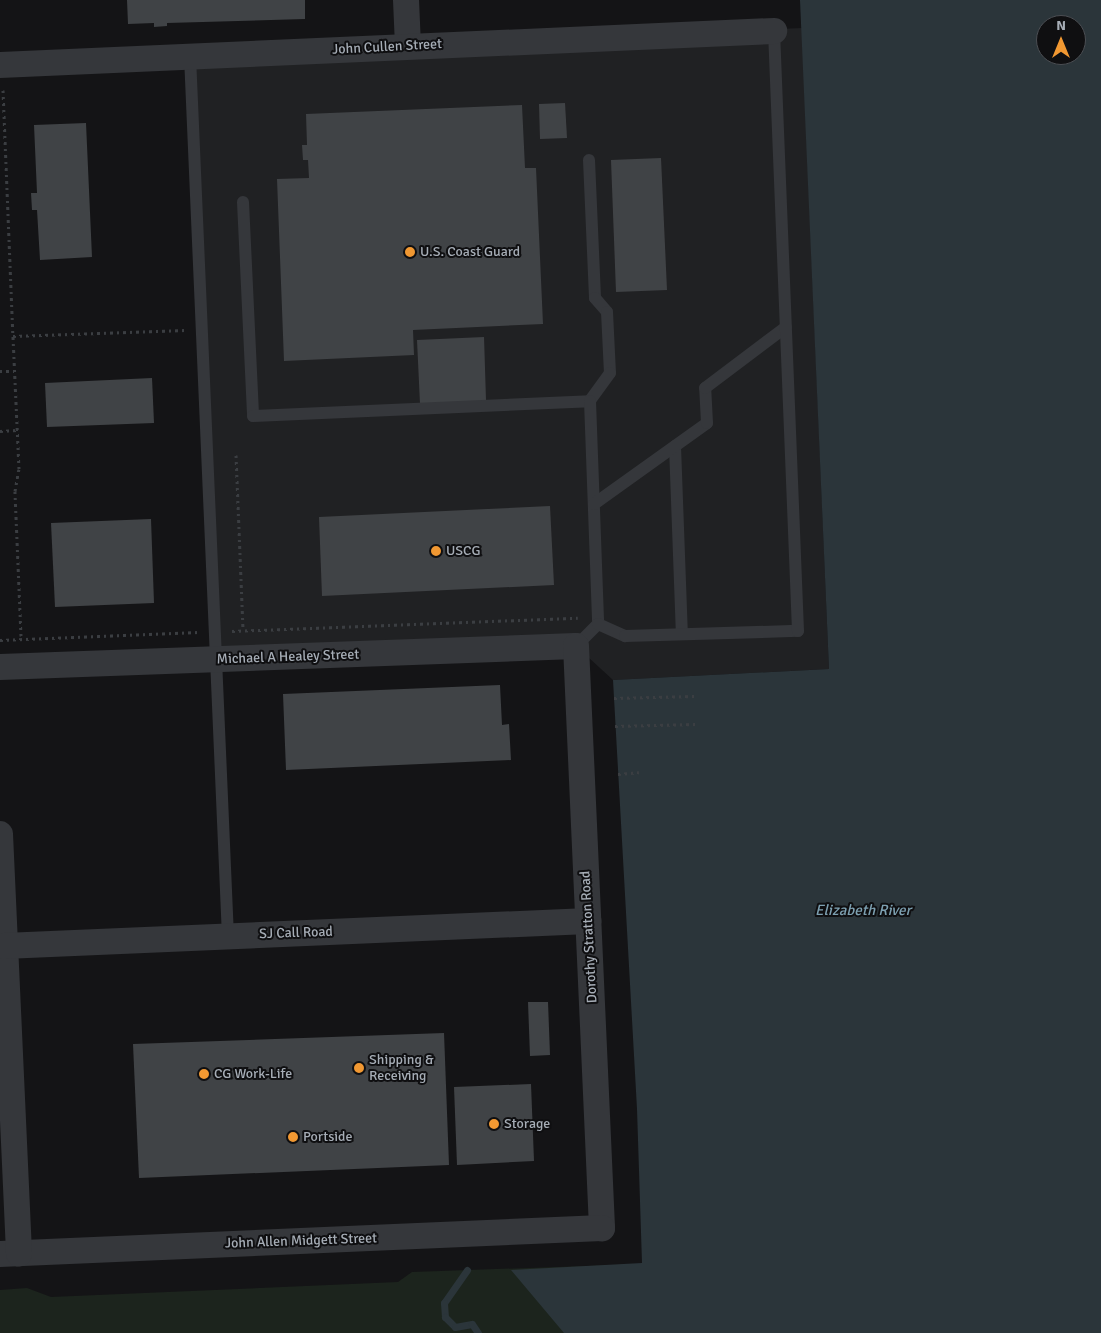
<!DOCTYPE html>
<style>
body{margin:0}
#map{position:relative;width:1101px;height:1333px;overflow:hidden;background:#141416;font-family:Signika,sans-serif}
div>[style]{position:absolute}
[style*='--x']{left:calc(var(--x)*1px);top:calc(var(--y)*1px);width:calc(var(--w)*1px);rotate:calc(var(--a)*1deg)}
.built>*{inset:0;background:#202123}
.green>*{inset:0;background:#1c241d}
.water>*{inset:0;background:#2b353a}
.stream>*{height:7px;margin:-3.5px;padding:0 3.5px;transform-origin:3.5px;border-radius:3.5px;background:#2b353a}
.building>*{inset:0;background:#404346}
.path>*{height:3px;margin-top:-1.5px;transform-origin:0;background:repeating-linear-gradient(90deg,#3b3e42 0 2.5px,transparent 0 6.5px)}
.lane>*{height:12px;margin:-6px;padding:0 6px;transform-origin:6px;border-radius:6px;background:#35373b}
.street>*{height:26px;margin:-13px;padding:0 13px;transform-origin:13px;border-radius:13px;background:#35373b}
.dots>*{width:14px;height:14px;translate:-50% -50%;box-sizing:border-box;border:2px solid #0f0f11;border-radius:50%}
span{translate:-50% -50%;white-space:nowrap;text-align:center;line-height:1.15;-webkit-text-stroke:4px #0f0f11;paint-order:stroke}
.street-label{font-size:14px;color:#a6adb6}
.poi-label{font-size:14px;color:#a6adb6}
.left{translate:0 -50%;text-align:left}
.water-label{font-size:15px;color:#7da0b1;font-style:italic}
.north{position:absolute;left:1036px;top:15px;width:50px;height:50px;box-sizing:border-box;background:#0f0f11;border:1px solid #4b4e53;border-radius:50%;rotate:0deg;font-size:14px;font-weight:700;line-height:20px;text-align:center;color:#a6adb6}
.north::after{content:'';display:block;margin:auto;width:18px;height:22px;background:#f19832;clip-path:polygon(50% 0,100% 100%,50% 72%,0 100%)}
</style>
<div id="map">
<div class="built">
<div style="clip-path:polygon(802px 28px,829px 669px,613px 680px,576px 646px,217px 660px,190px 56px)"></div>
</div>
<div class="green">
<div style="clip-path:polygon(642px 1264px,665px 1333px,0 1333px,0 1290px,27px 1288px,51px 1297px,398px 1282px,412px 1272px)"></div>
</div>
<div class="water">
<div style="clip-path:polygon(evenodd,800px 0,1101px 0,1101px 1333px,564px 1333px,511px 1270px,642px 1263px,637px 1109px,613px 680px,829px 669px,800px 0,1046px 25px,1076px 25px,1076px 55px,1046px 55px,1046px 25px)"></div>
</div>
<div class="stream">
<div style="--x:467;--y:1270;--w:40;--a:124.9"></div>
<div style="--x:444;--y:1303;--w:14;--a:86"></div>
<div style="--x:445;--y:1317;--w:14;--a:45"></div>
<div style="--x:455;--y:1327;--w:17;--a:-10"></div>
<div style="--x:472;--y:1324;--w:11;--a:56"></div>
</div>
<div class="building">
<div style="clip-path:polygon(127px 0,305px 0,305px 19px,167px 23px,167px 26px,154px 27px,154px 23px,128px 24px)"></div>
<div style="clip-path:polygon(565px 103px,567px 138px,540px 139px,539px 104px)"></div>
<div style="clip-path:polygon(522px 105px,525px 168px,536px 168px,543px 324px,413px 330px,414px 355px,284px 361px,277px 179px,309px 178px,308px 160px,303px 160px,302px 145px,307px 145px,306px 114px)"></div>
<div style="clip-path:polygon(86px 123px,92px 257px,40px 260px,37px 210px,32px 210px,31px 193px,37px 193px,34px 125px)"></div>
<div style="clip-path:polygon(661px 158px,667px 290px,616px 292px,611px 160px)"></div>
<div style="clip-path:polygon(484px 337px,486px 401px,420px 404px,417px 340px)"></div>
<div style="clip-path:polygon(152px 378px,154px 423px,47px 427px,45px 383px)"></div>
<div style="clip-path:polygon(550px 506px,554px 585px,322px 596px,319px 517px)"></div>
<div style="clip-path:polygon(151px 519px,154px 603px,55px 607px,51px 523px)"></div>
<div style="clip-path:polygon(500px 685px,502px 725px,509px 724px,511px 760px,286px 770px,283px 694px)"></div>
<div style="clip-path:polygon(528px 1002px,548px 1002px,550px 1055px,530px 1056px)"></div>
<div style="clip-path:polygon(444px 1033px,449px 1165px,139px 1178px,133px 1044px)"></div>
<div style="clip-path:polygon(531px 1084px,534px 1161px,457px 1165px,454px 1087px)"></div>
</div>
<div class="path">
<div style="--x:3;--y:90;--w:246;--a:87.7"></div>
<div style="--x:0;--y:371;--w:14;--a:0"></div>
<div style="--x:0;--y:431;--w:17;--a:-3"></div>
<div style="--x:236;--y:455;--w:175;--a:87.7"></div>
<div style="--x:232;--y:631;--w:346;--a:-2.2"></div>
<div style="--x:21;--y:636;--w:145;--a:-92.4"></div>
<div style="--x:15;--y:491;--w:22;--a:-80"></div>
<div style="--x:19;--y:469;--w:133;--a:-92.6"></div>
<div style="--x:13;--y:336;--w:173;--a:-2"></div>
<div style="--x:0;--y:640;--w:199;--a:-2.3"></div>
<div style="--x:614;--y:698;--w:81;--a:-1.4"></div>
<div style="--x:615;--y:726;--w:81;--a:-1.4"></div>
<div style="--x:618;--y:774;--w:21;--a:-5"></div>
</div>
<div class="lane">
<div style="--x:190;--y:56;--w:881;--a:87.53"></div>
<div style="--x:589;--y:160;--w:138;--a:87.5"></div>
<div style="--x:595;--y:298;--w:18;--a:49"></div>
<div style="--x:607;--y:312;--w:61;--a:87.2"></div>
<div style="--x:610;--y:373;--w:34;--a:126"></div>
<div style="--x:243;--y:202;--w:214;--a:87.3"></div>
<div style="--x:253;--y:416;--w:337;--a:-2.5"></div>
<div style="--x:590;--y:401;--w:223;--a:87.9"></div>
<div style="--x:598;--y:624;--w:31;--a:135"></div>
<div style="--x:675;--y:446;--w:188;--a:87.9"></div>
<div style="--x:594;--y:504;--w:139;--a:-35.6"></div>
<div style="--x:707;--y:423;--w:35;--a:-93"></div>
<div style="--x:705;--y:388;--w:101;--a:-37"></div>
<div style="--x:598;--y:624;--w:30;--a:24"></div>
<div style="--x:625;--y:636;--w:173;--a:-1.7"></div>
<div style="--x:798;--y:631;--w:600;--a:-92.29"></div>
</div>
<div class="street">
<div style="--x:406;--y:0;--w:45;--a:87.5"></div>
<div style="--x:0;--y:65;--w:775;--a:-2.52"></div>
<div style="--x:0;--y:667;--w:576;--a:-2.09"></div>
<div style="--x:576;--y:646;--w:583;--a:87.44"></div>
<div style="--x:602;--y:1228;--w:603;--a:177.53"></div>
<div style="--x:0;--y:834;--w:420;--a:87.4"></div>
<div style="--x:4;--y:946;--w:585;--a:-2.45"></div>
</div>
<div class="dots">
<div style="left:410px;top:252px;background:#f19832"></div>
<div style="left:436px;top:551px;background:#f19832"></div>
<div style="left:359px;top:1068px;background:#f19832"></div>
<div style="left:204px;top:1074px;background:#f19832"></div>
<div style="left:494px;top:1124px;background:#f19832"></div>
<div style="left:293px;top:1137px;background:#f19832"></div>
</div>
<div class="street-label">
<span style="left:387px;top:47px;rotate:-3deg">John Cullen Street</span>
<span style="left:288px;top:657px;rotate:-2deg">Michael A Healey Street</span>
<span style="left:296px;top:933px;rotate:-2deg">SJ Call Road</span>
<span style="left:589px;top:937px;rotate:-93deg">Dorothy Stratton Road</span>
<span style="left:301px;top:1241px;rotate:-2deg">John Allen Midgett Street</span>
</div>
<div class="poi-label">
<span class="left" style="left:420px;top:252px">U.S. Coast Guard</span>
<span class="left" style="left:446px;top:551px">USCG</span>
<span class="left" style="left:369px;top:1068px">Shipping &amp;<br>Receiving</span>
<span class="left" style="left:214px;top:1074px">CG Work-Life</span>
<span class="left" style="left:504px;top:1124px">Storage</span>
<span class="left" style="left:303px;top:1137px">Portside</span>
</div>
<div class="water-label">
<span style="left:863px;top:911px">Elizabeth River</span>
</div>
<div class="north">N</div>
</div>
